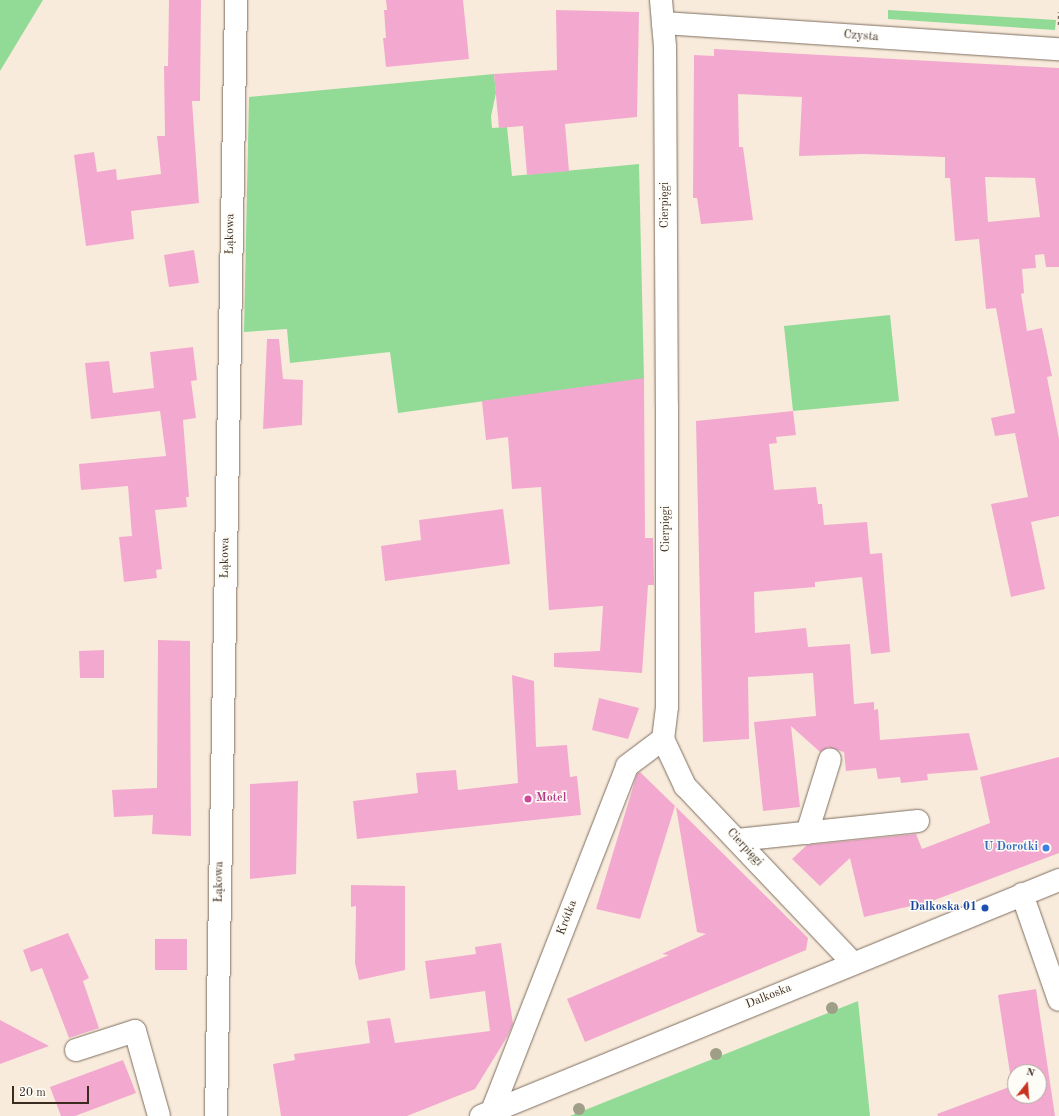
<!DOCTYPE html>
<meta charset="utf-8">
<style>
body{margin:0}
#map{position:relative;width:1059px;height:1116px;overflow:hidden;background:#f9ebdb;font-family:"Old Standard TT",serif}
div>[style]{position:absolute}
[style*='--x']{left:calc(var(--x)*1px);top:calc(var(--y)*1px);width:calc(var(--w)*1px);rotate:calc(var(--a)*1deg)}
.green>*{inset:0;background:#91db97}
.building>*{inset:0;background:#f3a9cf}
.path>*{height:2.5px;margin-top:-1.25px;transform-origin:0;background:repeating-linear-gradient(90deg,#7e6e60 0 3px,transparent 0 6px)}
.roads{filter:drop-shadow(0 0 1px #7e6e60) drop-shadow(0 0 1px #7e6e60)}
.minor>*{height:22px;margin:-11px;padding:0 11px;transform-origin:11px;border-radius:11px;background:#fff}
.trees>*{width:12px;height:12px;margin:-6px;border-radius:50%;background:#9f9e87}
.dots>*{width:11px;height:11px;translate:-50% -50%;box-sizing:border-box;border:2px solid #fdfcf7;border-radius:50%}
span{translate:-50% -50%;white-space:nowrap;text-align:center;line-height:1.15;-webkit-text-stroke:3px #fdfcf7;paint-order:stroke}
.street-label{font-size:12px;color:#3b2a1e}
.hotel-label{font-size:12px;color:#b23c85;font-weight:700}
.left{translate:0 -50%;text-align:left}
.shop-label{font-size:12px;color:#366cbe;font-weight:700}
.right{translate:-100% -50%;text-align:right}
.transit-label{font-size:12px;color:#164399;font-weight:700}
.north{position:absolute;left:1007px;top:1064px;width:40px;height:40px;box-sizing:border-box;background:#fdfcf7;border:1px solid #afa8a0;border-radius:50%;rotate:17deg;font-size:11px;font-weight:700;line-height:16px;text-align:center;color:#3b2a1e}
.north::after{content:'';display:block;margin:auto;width:14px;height:18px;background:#c8321e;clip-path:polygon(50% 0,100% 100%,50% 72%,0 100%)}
.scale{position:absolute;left:12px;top:1086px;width:77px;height:18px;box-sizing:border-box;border:2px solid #3b2a1e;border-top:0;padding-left:5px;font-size:12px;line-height:14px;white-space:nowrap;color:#3b2a1e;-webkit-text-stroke:3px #fdfcf7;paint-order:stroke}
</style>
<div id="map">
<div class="green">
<div style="clip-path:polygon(0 0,43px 0,0 71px)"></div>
<div style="clip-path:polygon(888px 10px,1056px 20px,1055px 30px,888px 19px)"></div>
<div style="clip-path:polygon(494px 74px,496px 93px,491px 116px,492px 128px,507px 127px,512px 176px,639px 164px,644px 379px,398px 413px,390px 352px,290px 363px,287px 329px,244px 332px,249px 97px)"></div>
<div style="clip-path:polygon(890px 315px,899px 401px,793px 411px,784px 326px)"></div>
<div style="clip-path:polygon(858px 1001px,870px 1116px,570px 1116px)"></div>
</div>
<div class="building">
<div style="clip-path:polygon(169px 0,201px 0,200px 101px,192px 101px,199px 203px,131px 211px,134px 239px,86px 246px,74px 155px,94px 152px,97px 172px,116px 169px,117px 180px,161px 174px,157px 136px,165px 136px,164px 66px,168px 66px)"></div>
<div style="clip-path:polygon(386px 0,463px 0,469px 59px,386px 67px,383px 38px,386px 38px,384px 10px,387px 10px)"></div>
<div style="clip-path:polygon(556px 10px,639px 12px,637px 117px,565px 124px,569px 171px,527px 175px,523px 126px,499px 128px,494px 74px,557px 70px)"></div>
<div style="clip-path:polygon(evenodd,714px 49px,1059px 68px,1059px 267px,1046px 267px,1044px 254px,1035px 255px,1036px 268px,1022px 269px,1024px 293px,1021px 294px,1027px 331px,1042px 328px,1052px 376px,1047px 377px,1059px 439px,1059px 516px,1031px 522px,1045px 589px,1011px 597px,991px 504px,1028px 497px,1015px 433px,995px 436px,991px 418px,1015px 413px,996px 308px,986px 309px,979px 239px,955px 241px,950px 178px,945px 178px,945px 157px,863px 154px,799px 156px,802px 97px,738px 94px,739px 147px,743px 147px,753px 220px,701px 224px,697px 198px,693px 198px,694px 55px,714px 56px,714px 49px,985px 177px,1035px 178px,1040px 217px,988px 222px,985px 177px)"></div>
<div style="clip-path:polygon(194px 250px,199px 283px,169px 287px,164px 255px)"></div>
<div style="clip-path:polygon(267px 339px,279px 339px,283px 379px,303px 380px,302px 425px,263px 429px)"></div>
<div style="clip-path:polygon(193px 347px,197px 380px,191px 381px,196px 418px,183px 420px,189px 497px,186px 497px,187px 507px,155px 510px,162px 569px,156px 570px,157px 578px,124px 582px,119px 537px,132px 536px,128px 486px,81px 490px,79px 464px,166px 456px,160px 411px,91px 419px,85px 363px,109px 361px,113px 393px,154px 388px,150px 352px)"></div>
<div style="clip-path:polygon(644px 378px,645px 538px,653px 538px,654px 585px,648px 585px,642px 673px,554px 667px,554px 653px,600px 651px,603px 606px,549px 610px,541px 487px,512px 489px,508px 437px,486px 440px,482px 401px)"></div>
<div style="clip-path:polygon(793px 411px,796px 435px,776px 437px,777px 443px,769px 444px,774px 490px,816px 487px,818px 504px,822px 504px,824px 525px,867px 522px,870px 554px,882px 553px,890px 652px,871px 654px,862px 577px,815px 582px,815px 587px,754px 592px,755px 633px,806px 628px,808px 647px,850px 644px,854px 704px,874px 702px,874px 710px,878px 709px,880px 740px,969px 733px,978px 770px,927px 774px,928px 780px,901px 783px,900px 777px,878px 779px,876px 768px,846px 771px,844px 752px,828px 747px,820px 752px,791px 726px,800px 807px,763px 811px,754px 722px,816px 716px,813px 673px,748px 677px,749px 739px,703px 742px,696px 421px)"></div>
<div style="clip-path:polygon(503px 509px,510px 564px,385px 581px,381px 546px,421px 540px,419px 520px)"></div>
<div style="clip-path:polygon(158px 640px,190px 641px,191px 836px,152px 834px,153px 815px,114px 817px,112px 790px,157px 788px)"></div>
<div style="clip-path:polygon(104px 650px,104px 678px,80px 678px,79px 651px)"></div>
<div style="clip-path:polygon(512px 675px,534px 681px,536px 747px,567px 745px,570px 777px,577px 776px,581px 815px,357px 839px,353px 801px,418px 793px,416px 773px,456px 770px,458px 790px,518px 783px)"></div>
<div style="clip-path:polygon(599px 698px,639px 708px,628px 739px,592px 730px)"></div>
<div style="clip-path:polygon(1059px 757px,1059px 853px,932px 901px,864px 917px,850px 858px,820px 886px,792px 859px,807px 845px,916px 834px,922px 849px,990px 823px,980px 777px)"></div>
<div style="clip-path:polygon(640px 772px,675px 806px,640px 919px,596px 909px,637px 774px)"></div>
<div style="clip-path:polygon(298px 781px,296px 874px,250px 879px,250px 784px)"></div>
<div style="clip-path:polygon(676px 807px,808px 938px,806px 950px,585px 1042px,567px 999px,669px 955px,662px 954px,706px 934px,697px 932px)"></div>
<div style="clip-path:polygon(351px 885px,405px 886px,405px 970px,359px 980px,355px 963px,356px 906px,351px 907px)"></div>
<div style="clip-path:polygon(68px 933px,89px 978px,83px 981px,99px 1028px,69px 1038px,42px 968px,31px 972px,23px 950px)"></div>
<div style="clip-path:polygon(155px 939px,187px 939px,187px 970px,155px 970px)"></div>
<div style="clip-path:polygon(501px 943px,513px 1024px,507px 1037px,475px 1089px,407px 1116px,281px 1116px,273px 1064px,295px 1060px,294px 1054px,370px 1043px,367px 1021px,390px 1018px,395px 1043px,490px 1031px,485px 991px,430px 999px,425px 961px,476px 954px,475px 947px)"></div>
<div style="clip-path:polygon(evenodd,1036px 989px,1055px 1116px,938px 1116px,937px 1114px,1012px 1086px,998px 995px,1036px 989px,1015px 1072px,1039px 1072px,1039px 1096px,1015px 1096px,1015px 1072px)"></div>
<div style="clip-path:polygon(0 1020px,49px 1046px,0 1064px)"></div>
<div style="clip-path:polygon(123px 1060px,136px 1093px,75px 1116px,61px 1116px,50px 1087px)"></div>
</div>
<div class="path">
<div style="--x:1059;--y:25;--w:13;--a:-90"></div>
</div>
<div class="roads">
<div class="minor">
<div style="--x:661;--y:0;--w:47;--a:85.1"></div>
<div style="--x:665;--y:47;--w:359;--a:89.7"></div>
<div style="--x:667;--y:406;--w:301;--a:90"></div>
<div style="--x:667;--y:707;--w:32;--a:97"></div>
<div style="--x:663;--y:739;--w:52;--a:64.9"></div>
<div style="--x:685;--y:786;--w:243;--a:46.5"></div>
<div style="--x:663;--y:23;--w:397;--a:3.8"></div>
<div style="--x:807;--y:833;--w:77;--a:-72.7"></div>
<div style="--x:737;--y:840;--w:182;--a:-6"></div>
<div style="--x:1022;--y:894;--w:112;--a:70.8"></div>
<div style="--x:76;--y:1050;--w:62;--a:-17.9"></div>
<div style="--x:135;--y:1031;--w:88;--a:74.2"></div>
<div style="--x:492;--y:1111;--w:370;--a:-68.6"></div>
<div style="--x:627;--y:766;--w:45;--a:-36.9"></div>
<div style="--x:216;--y:1116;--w:1116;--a:-88.97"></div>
<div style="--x:481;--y:1116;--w:624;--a:-22.21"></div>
</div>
</div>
<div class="trees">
<div style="left:832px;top:1008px"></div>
<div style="left:716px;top:1054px"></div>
<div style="left:579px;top:1109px"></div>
</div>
<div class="dots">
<div style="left:528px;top:799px;background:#d1479c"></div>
<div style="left:1046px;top:848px;background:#3f7fe0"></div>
<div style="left:985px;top:908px;background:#1a4fb4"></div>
</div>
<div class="street-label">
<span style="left:861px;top:37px;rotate:4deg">Czysta</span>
<span style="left:666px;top:205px;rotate:-90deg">Cierpięgi</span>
<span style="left:231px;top:234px;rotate:-89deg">Łąkowa</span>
<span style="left:667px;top:529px;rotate:-90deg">Cierpięgi</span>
<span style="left:226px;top:558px;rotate:-89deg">Łąkowa</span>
<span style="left:744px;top:848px;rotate:47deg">Cierpięgi</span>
<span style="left:220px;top:882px;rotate:-89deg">Łąkowa</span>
<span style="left:568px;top:918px;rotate:-69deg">Krótka</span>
<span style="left:769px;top:997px;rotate:-22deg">Dalkoska</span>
</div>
<div class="hotel-label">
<span class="left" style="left:536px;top:799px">Motel</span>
</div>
<div class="shop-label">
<span class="right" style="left:1038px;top:848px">U Dorotki</span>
</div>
<div class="transit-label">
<span class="right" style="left:977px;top:908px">Dalkoska 01</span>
</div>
<div class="north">N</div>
<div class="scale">20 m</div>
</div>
